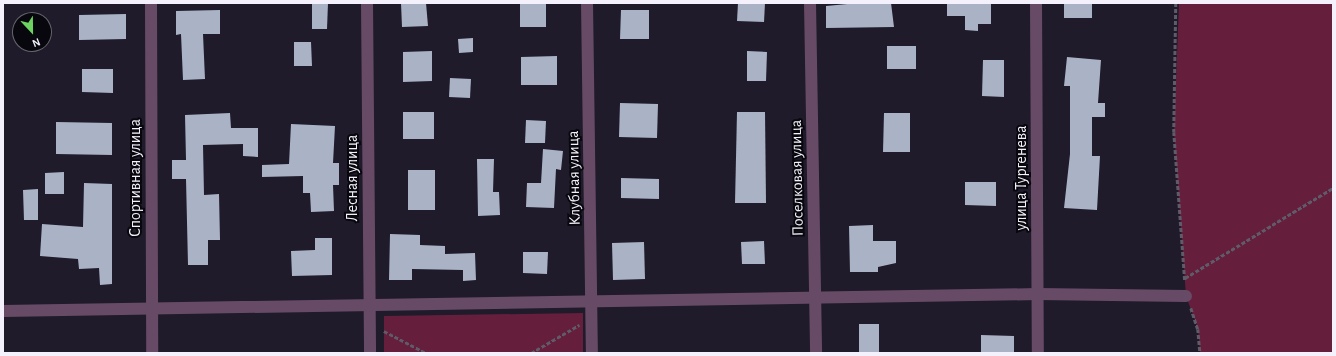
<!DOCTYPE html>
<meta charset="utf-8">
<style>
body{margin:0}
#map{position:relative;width:1336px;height:356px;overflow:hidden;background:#1f1b2a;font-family:"Alegreya Sans",sans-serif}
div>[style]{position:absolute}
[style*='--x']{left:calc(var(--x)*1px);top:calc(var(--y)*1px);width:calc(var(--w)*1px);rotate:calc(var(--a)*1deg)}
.green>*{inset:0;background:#651e3b}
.building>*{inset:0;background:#aab3c6}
.path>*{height:2.5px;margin-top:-1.25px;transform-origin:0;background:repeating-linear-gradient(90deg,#5f5b69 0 4px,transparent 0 6px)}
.minor>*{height:12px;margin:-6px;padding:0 6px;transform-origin:6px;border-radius:6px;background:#674b66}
span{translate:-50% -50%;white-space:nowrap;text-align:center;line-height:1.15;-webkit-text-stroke:4px #08070d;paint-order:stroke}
.street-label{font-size:16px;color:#f4f1fc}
.frame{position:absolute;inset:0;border:4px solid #f4f1fc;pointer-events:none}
.north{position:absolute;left:12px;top:12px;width:40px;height:40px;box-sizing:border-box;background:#08070d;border:1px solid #66656d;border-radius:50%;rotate:158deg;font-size:11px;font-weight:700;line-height:16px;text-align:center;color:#f4f1fc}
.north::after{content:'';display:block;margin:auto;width:14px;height:18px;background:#6dd361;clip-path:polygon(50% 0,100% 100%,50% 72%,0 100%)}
</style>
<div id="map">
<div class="green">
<div style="clip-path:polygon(1179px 3px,1333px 3px,1333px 353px,1200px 353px,1198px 329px,1186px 296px,1174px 132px)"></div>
<div style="clip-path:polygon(583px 313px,583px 353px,384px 353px,384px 316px)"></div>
</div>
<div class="building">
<div style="clip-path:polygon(312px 3px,328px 3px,327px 29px,312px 29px)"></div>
<div style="clip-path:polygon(401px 3px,426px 3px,428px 26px,402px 27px)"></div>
<div style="clip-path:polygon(520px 3px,546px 3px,546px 27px,520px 27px)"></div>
<div style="clip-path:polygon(738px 3px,765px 3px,764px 22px,737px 21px)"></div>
<div style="clip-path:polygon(858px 3px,891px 3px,894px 27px,826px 28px,826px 6px)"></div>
<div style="clip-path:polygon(947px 3px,991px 3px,991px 24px,978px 24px,978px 31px,965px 30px,965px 16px,947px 16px)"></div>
<div style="clip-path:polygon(1064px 3px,1092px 3px,1092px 18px,1064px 18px)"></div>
<div style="clip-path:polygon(220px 10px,220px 34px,203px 34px,205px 79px,183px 80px,181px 34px,176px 35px,176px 11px)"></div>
<div style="clip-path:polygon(621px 10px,649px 10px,649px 39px,620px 39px)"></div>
<div style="clip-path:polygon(126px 14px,126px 39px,79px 40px,79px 15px)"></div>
<div style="clip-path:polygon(473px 38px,473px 52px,459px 53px,458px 39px)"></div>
<div style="clip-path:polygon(294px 42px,311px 42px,312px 66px,294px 66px)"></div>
<div style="clip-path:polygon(887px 46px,916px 46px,916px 69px,887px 69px)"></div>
<div style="clip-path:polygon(432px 51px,432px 81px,403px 82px,403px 52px)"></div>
<div style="clip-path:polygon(747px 51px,767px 52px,766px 81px,747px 81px)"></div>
<div style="clip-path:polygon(557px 56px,557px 85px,521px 85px,521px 57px)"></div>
<div style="clip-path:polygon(1067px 57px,1101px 60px,1098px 103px,1105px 103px,1105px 117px,1092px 117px,1092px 156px,1100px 156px,1097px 210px,1064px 208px,1070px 154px,1070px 86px,1064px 86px)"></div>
<div style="clip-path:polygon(983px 60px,1004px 60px,1004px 97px,982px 96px)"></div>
<div style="clip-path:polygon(82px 69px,113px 69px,113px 93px,82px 92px)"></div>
<div style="clip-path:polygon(450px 78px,471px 79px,470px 98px,449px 97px)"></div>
<div style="clip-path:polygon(620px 103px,658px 104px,657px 138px,619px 137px)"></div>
<div style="clip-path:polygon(403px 112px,434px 112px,434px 139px,403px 139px)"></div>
<div style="clip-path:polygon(737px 112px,765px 112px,766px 203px,735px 203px)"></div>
<div style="clip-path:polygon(230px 113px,231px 128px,258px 128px,258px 157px,243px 156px,243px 144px,203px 145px,204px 195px,219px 194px,220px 240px,208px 240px,208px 265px,188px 265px,186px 179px,172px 179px,172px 160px,186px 160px,185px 115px)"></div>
<div style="clip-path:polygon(884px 113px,910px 113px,910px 152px,883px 152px)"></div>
<div style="clip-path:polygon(526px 120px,546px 121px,545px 143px,525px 143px)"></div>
<div style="clip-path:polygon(56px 122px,112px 123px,112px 155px,56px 154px)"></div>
<div style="clip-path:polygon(291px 124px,335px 126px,333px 163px,339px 163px,339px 185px,333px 185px,334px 211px,311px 212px,310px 193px,303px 193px,303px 176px,262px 177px,262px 165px,289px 164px)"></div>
<div style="clip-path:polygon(543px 149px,563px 151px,561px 170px,556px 169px,554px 208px,526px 207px,527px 183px,541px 183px)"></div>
<div style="clip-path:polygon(477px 159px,494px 159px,493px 192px,499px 192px,500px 215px,478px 216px)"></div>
<div style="clip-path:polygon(408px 170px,435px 170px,435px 210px,408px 210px)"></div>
<div style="clip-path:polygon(64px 172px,64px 194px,45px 194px,45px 173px)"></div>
<div style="clip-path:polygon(621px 178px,659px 179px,659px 199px,621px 198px)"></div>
<div style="clip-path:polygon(965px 182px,996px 182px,996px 206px,965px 205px)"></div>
<div style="clip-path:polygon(84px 183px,112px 184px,112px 284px,100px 285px,99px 268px,79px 269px,78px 259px,40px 256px,42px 224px,83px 227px)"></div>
<div style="clip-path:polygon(38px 189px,38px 220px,24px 220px,23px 190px)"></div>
<div style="clip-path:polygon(873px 225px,873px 241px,896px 241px,896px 263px,878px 267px,878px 272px,850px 272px,849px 226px)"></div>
<div style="clip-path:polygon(390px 234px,420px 235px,420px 245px,445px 246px,445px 254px,475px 253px,476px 280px,463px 281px,463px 270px,412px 269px,412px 280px,389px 280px)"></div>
<div style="clip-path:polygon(315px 238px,332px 238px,332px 275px,292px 276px,291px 251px,315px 250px)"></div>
<div style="clip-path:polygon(764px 241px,765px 264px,742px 264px,741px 242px)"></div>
<div style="clip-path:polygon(644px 242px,645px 279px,613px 280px,612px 243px)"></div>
<div style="clip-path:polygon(523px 252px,548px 252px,547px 274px,523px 273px)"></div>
<div style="clip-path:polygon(859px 324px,879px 324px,879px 353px,859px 353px)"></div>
<div style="clip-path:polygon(981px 335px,1014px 336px,1014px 353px,981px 353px)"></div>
</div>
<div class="path">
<div style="--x:1176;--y:3;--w:129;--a:90.9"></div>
<div style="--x:1174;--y:132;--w:150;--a:85.8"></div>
<div style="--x:1185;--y:278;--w:173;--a:-31.3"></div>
<div style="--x:1191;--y:308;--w:22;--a:72"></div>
<div style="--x:1198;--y:329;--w:24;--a:85"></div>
<div style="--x:384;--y:331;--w:47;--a:27.6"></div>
<div style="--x:531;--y:353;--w:56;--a:-30.3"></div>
</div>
<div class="minor">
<div style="--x:151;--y:3;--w:350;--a:89.8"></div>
<div style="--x:367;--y:3;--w:350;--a:89.5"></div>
<div style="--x:587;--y:3;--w:350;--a:89.2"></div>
<div style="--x:810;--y:3;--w:350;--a:89"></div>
<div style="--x:1036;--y:3;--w:350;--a:89.7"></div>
<div style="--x:3;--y:311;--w:1035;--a:-0.94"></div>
<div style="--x:1038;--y:294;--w:148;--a:0.8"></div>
</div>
<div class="street-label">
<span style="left:135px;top:178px;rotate:-90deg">Спортивная улица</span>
<span style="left:352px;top:178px;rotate:-90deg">Лесная улица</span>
<span style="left:574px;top:178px;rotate:-91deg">Клубная улица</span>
<span style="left:797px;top:178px;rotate:-91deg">Поселковая улица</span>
<span style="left:1021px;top:178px;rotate:-90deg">улица Тургенева</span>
</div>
<div class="frame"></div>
<div class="north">N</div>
</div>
